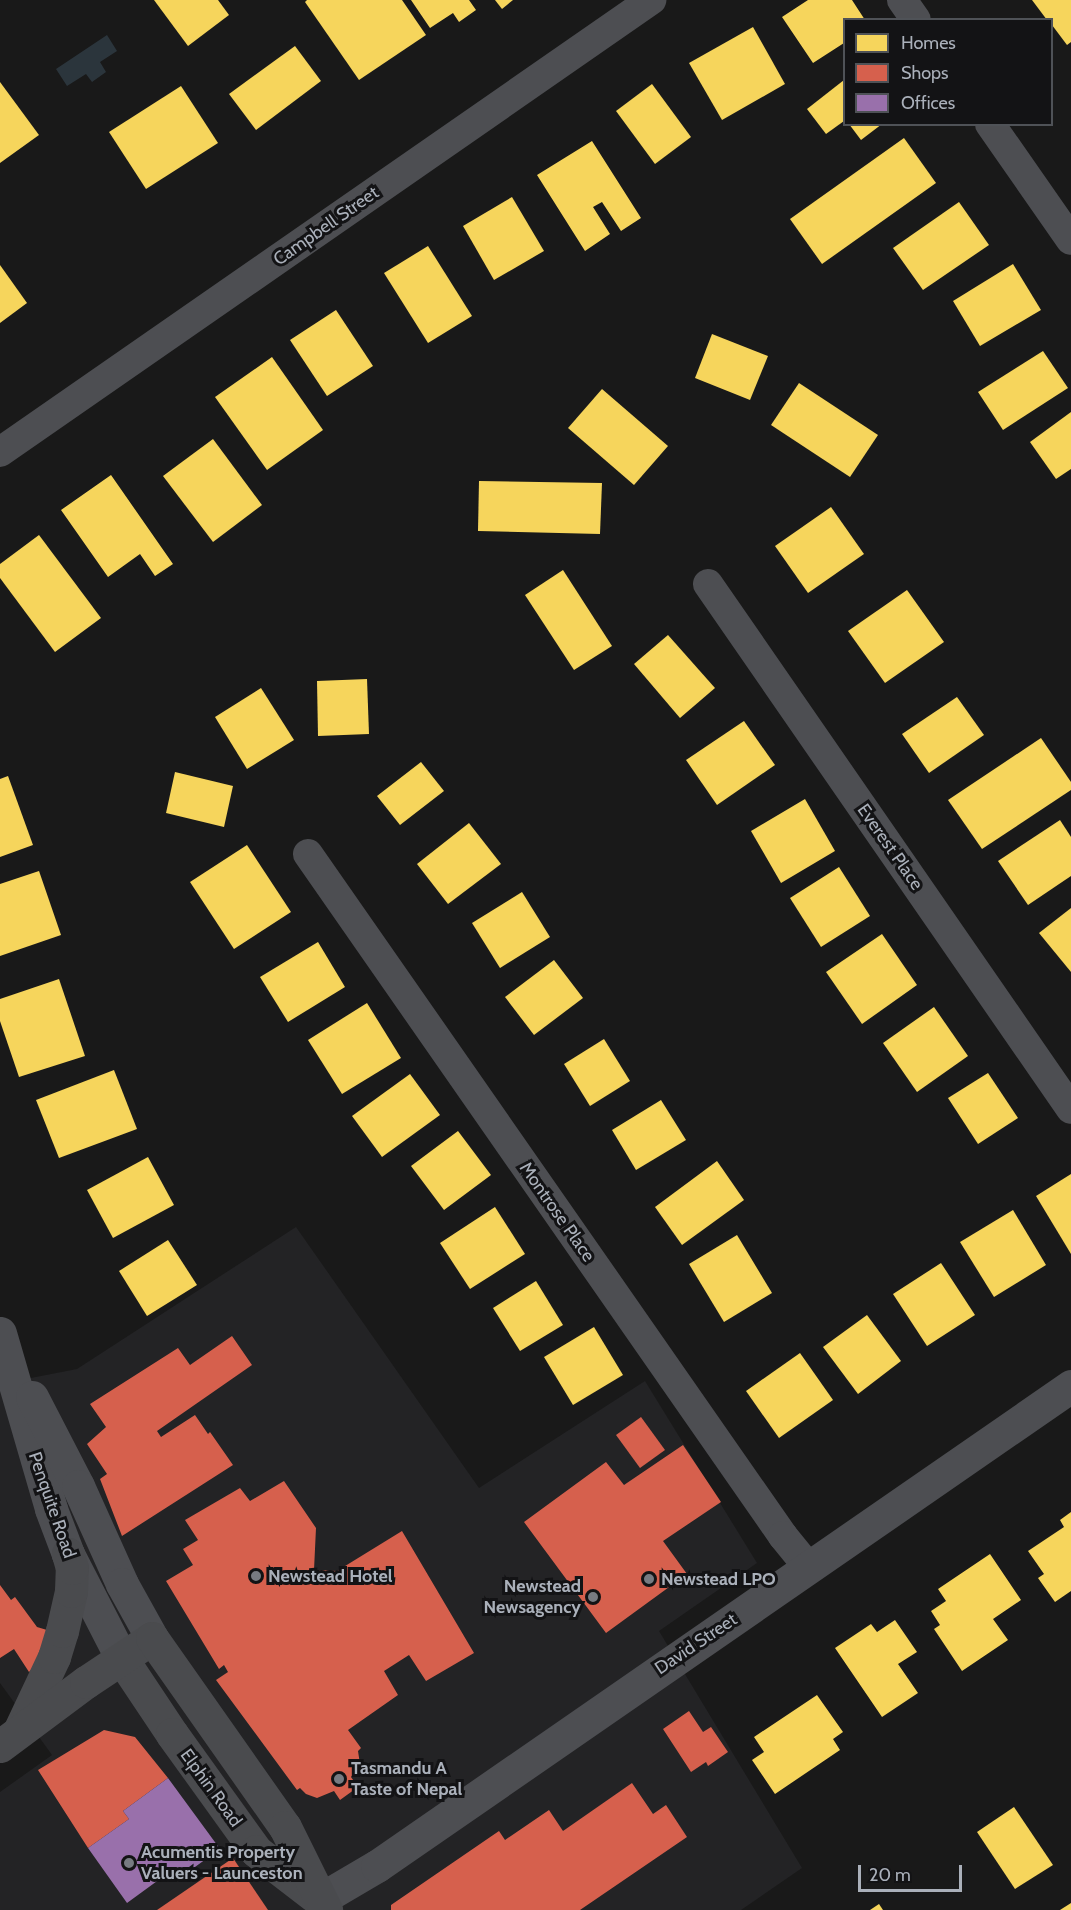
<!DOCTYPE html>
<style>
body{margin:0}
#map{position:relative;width:1071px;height:1910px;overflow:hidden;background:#191919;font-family:Cabin,sans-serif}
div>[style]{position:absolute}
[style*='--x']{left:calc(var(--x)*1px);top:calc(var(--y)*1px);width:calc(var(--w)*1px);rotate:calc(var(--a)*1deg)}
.built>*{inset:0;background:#232325}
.water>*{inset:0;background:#2b353c}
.homes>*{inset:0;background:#f6d55c}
.shops>*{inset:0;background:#d6604d}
.offices>*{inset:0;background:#9970ab}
.minor>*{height:30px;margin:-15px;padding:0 15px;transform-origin:15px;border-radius:15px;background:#4d4e52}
.tertiary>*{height:33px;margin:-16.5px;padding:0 16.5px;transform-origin:16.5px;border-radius:16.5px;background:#4d4e52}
.trunk>*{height:33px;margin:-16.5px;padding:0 16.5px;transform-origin:16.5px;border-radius:16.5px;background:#4a4b4e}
.dots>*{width:16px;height:16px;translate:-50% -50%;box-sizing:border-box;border:3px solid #131315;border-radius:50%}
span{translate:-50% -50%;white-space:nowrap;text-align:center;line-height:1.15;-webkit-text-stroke:6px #131315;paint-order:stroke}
.street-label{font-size:18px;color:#aab0ba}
.poi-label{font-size:18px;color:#aab0ba;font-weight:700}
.left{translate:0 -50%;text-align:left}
.right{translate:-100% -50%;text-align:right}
.legend{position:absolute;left:843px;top:18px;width:210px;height:108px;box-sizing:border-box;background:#131315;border:2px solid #4f5257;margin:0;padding:8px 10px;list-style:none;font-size:18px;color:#aab0ba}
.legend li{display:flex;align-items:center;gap:12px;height:30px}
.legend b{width:30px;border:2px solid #4f5257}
.scale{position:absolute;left:858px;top:1865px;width:104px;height:27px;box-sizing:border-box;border:3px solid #aab0ba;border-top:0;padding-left:8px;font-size:18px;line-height:21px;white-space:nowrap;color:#aab0ba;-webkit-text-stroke:4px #131315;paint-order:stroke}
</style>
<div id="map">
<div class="built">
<div style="clip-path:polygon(296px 1227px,479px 1488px,645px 1381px,757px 1563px,659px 1631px,802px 1868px,741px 1910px,0 1910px,0 1792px,52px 1755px,0 1683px,0 1384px,77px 1369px)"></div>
</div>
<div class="water">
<div style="clip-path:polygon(107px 35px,117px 51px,100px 62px,106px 72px,92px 82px,86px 74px,67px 86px,56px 69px)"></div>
</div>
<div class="homes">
<div style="clip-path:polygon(154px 0,218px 0,229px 15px,188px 46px)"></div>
<div style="clip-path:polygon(307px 0,402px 0,426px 35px,359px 80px,305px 2px)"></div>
<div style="clip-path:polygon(411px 0,469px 0,476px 10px,459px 22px,453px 13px,430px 28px)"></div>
<div style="clip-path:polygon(495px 0,513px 0,502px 9px)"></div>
<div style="clip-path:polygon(808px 0,852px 0,865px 20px,844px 20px,844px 43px,813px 63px,782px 17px)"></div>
<div style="clip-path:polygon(1032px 0,1071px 0,1071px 42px,1067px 45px,1052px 25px,1052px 20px,1047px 20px)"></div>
<div style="clip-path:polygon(753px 27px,785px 84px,722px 120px,689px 63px)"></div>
<div style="clip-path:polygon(295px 46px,321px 81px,256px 130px,229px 94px)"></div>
<div style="clip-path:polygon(844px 80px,844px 121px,826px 134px,807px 109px)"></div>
<div style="clip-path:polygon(0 82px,39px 135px,0 163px)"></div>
<div style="clip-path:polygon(652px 84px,691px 137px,655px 164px,616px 111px)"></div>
<div style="clip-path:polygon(181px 86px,218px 143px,146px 189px,109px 132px)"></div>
<div style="clip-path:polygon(849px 124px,882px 124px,861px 140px)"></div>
<div style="clip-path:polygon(904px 138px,936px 183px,822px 264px,790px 219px)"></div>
<div style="clip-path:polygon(592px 141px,641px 218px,621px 231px,602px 202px,593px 207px,610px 234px,585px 251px,537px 175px)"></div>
<div style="clip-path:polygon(512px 197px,544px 251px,494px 280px,463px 226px)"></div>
<div style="clip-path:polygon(959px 202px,989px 245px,923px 290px,893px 248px)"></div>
<div style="clip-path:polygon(428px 246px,472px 316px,428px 343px,384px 273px)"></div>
<div style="clip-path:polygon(1013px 264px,1041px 310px,980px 346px,953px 301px)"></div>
<div style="clip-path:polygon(0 265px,27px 303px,0 323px)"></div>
<div style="clip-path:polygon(336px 310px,373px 366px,327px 396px,290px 340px)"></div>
<div style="clip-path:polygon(712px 334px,768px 356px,750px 400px,695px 378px)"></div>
<div style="clip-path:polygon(1043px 351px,1068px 388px,1003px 430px,978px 392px)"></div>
<div style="clip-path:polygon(272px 357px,323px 430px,267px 470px,215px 397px)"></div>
<div style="clip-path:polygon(799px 383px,878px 435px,850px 477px,771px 425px)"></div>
<div style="clip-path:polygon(602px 389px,668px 446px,634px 485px,568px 428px)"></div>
<div style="clip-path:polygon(1071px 412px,1071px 469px,1056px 479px,1030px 442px)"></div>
<div style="clip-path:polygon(213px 439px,262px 505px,213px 542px,163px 476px)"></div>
<div style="clip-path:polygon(111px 475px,173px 564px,155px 576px,140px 554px,108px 577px,61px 510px)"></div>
<div style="clip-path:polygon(479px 481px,602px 483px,600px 534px,478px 531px)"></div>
<div style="clip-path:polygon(831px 507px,864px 554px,808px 593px,775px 546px)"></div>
<div style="clip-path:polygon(39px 535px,101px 618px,55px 652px,0 578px,0 564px)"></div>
<div style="clip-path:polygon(563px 570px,612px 646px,574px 670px,525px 595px)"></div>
<div style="clip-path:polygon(907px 590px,944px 642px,885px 683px,848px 631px)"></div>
<div style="clip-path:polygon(668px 635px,715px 688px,680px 718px,634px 664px)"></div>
<div style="clip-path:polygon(367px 679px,369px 734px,318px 736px,317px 681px)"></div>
<div style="clip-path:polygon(261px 688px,294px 740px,247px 769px,215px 717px)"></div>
<div style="clip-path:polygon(957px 697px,984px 735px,929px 773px,902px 734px)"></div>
<div style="clip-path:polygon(744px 721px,775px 765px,717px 805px,686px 760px)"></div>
<div style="clip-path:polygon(1041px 738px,1071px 782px,1071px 790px,982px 849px,948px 800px)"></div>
<div style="clip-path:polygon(421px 762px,444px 791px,400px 825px,377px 796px)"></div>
<div style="clip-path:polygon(175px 772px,233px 786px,224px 827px,166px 813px)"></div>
<div style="clip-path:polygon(8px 776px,33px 845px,0 857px,0 779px)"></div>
<div style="clip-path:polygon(805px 799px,835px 851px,781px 883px,751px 831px)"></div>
<div style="clip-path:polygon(1060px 820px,1071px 837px,1071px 876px,1028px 905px,998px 861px)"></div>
<div style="clip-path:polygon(469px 823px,501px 864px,448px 904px,417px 864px)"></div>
<div style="clip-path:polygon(247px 845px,291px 912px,234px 949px,190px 882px)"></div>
<div style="clip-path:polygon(839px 867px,870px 916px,821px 947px,790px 898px)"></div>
<div style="clip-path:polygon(39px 871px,61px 935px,0 956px,0 884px)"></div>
<div style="clip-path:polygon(522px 892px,550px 937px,500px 968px,472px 923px)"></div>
<div style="clip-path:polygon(1071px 908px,1071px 972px,1039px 933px)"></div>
<div style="clip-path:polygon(882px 934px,917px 985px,862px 1024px,826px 972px)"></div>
<div style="clip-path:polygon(318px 942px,345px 987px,288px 1022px,260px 977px)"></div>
<div style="clip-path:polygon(554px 960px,583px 998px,534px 1035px,505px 997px)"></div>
<div style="clip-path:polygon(59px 979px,85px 1056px,19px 1077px,0 1021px,0 999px)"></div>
<div style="clip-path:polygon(367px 1003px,401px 1058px,342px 1094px,308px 1040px)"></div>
<div style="clip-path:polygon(934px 1007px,968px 1056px,917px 1092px,883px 1043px)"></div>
<div style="clip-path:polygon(604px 1039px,630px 1081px,590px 1106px,564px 1064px)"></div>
<div style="clip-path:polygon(114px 1070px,137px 1129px,59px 1158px,36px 1100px)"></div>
<div style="clip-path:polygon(988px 1073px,1018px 1118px,978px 1144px,948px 1098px)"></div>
<div style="clip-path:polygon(410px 1074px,440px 1115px,382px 1157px,352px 1116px)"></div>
<div style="clip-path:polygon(661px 1100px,686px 1140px,636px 1170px,612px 1130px)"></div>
<div style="clip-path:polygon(458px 1131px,491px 1175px,444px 1210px,411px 1166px)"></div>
<div style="clip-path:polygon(148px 1157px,174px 1205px,113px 1238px,87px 1190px)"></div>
<div style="clip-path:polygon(717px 1161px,744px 1200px,682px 1245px,655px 1207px)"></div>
<div style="clip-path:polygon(1071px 1174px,1071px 1254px,1036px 1196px)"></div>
<div style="clip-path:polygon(495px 1207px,525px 1254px,470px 1289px,440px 1243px)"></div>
<div style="clip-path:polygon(1013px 1210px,1046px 1265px,994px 1297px,960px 1242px)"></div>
<div style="clip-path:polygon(737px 1235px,772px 1293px,724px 1322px,689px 1264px)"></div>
<div style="clip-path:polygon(168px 1240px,197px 1285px,147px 1316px,119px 1271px)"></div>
<div style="clip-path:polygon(941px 1263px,975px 1315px,927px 1346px,893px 1294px)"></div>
<div style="clip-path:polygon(536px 1281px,563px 1325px,520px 1351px,493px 1308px)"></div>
<div style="clip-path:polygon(867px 1315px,901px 1361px,858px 1394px,823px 1347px)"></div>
<div style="clip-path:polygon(594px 1327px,623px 1375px,573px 1405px,544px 1357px)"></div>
<div style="clip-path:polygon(800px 1353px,833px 1400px,779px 1438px,746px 1391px)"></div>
<div style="clip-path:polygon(1071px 1512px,1071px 1591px,1055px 1602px,1038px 1578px,1044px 1574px,1028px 1551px,1064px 1527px,1060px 1520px)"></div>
<div style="clip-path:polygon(990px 1554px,1021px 1600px,993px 1619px,1008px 1640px,962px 1671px,934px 1629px,940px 1625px,931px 1611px,946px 1601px,938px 1589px)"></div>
<div style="clip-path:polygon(895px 1620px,917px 1652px,898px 1664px,918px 1693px,882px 1717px,835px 1648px,871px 1624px,877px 1632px)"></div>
<div style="clip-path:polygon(817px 1695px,843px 1732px,833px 1739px,840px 1750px,775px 1794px,752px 1760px,764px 1752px,754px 1737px)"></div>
<div style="clip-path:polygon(1014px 1807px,1053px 1865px,1015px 1889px,977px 1832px)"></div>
<div style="clip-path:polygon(1071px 1903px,1071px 1910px,1060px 1910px)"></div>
<div style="clip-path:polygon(879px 1904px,883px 1910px,870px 1910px)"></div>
</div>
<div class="shops">
<div style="clip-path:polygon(232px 1336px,252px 1365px,157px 1431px,161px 1437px,195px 1415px,208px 1434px,210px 1432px,233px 1465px,122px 1536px,100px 1479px,107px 1474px,87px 1444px,106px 1427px,90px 1404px,178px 1348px,190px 1365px)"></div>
<div style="clip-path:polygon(641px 1417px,665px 1450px,640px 1468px,616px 1435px)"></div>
<div style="clip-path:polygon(683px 1445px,721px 1502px,663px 1541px,687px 1574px,606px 1633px,524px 1522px,606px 1462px,624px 1485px)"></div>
<div style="clip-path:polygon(284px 1481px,316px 1528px,314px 1570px,337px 1571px,402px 1531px,474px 1653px,426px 1681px,409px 1655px,384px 1671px,398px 1695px,348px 1730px,361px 1748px,358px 1751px,360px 1764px,351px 1777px,358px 1787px,340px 1800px,334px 1791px,317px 1798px,306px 1794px,300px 1788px,297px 1790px,216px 1680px,228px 1672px,224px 1665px,219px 1669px,166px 1581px,193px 1565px,183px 1549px,198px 1540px,185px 1520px,240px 1488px,250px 1501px)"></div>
<div style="clip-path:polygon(0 1585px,11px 1600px,15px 1597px,37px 1627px,47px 1630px,36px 1665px,29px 1672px,14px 1649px,0 1658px)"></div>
<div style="clip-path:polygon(689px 1711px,703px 1732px,711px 1727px,728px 1752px,708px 1766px,706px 1762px,691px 1772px,663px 1729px)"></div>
<div style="clip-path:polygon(104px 1730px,135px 1737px,168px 1778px,123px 1811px,129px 1819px,88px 1848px,38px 1770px)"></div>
<div style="clip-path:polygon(632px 1783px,653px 1814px,666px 1805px,687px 1837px,580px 1910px,391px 1910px,391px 1905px,499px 1831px,505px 1840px,549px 1810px,563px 1831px)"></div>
<div style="clip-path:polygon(233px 1858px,268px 1910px,157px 1910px)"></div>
</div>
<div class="offices">
<div style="clip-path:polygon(168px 1778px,220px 1849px,181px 1877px,175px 1868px,127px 1903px,88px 1848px,129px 1819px,123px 1811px)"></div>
</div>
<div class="minor">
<div style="--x:902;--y:0;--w:24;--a:55"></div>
<div style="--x:990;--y:124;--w:141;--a:55.1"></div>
<div style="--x:0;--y:452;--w:793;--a:-34.77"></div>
<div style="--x:708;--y:584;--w:638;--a:55.34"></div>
<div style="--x:308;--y:854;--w:831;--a:55.14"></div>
<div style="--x:783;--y:1536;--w:41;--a:50.9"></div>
</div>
<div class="tertiary">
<div style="--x:0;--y:1333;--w:183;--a:73.8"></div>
<div style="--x:51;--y:1509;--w:48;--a:69.3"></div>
<div style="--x:68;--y:1554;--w:118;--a:62.8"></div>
<div style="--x:32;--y:1397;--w:100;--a:62.7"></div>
<div style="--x:78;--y:1486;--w:107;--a:65.8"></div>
<div style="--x:122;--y:1584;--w:62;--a:60.9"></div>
<div style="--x:319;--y:1900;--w:67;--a:-30.4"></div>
<div style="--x:377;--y:1866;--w:844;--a:-34.67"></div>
</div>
<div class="trunk">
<div style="--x:122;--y:1659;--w:90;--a:56.3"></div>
<div style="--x:172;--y:1734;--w:144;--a:54.3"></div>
<div style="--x:256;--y:1851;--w:72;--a:37.7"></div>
<div style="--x:20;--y:1729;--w:80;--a:-64.7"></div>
<div style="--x:54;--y:1657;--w:27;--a:-73"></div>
<div style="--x:62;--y:1631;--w:41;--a:-77.3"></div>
<div style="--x:71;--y:1591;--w:23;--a:-88"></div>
<div style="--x:72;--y:1568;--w:15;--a:-106"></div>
<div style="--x:0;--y:1746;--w:107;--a:-36.7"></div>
<div style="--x:86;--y:1682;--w:79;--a:-33.7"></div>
<div style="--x:152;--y:1638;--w:231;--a:54.9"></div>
<div style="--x:285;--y:1827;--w:93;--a:63.7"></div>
</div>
<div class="dots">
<div style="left:256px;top:1576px;background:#777b82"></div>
<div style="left:649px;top:1579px;background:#777b82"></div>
<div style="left:593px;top:1597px;background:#777b82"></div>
<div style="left:339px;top:1779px;background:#777b82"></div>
<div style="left:129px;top:1863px;background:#777b82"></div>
</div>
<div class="street-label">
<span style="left:326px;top:226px;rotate:-35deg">Campbell Street</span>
<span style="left:890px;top:847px;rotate:55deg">Everest Place</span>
<span style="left:557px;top:1212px;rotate:55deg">Montrose Place</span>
<span style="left:52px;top:1505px;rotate:71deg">Penquite Road</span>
<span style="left:696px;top:1644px;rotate:-34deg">David Street</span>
<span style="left:211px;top:1788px;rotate:54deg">Elphin Road</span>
</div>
<div class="poi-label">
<span class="left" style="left:268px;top:1576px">Newstead Hotel</span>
<span class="left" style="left:661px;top:1579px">Newstead LPO</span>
<span class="right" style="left:581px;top:1597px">Newstead<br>Newsagency</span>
<span class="left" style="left:351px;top:1779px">Tasmandu A<br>Taste of Nepal</span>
<span class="left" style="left:141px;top:1863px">Acumentis Property<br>Valuers - Launceston</span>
</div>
<ul class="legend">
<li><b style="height:16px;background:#f6d55c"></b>Homes</li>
<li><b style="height:16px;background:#d6604d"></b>Shops</li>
<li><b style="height:16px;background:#9970ab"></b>Offices</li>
</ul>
<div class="scale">20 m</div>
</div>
